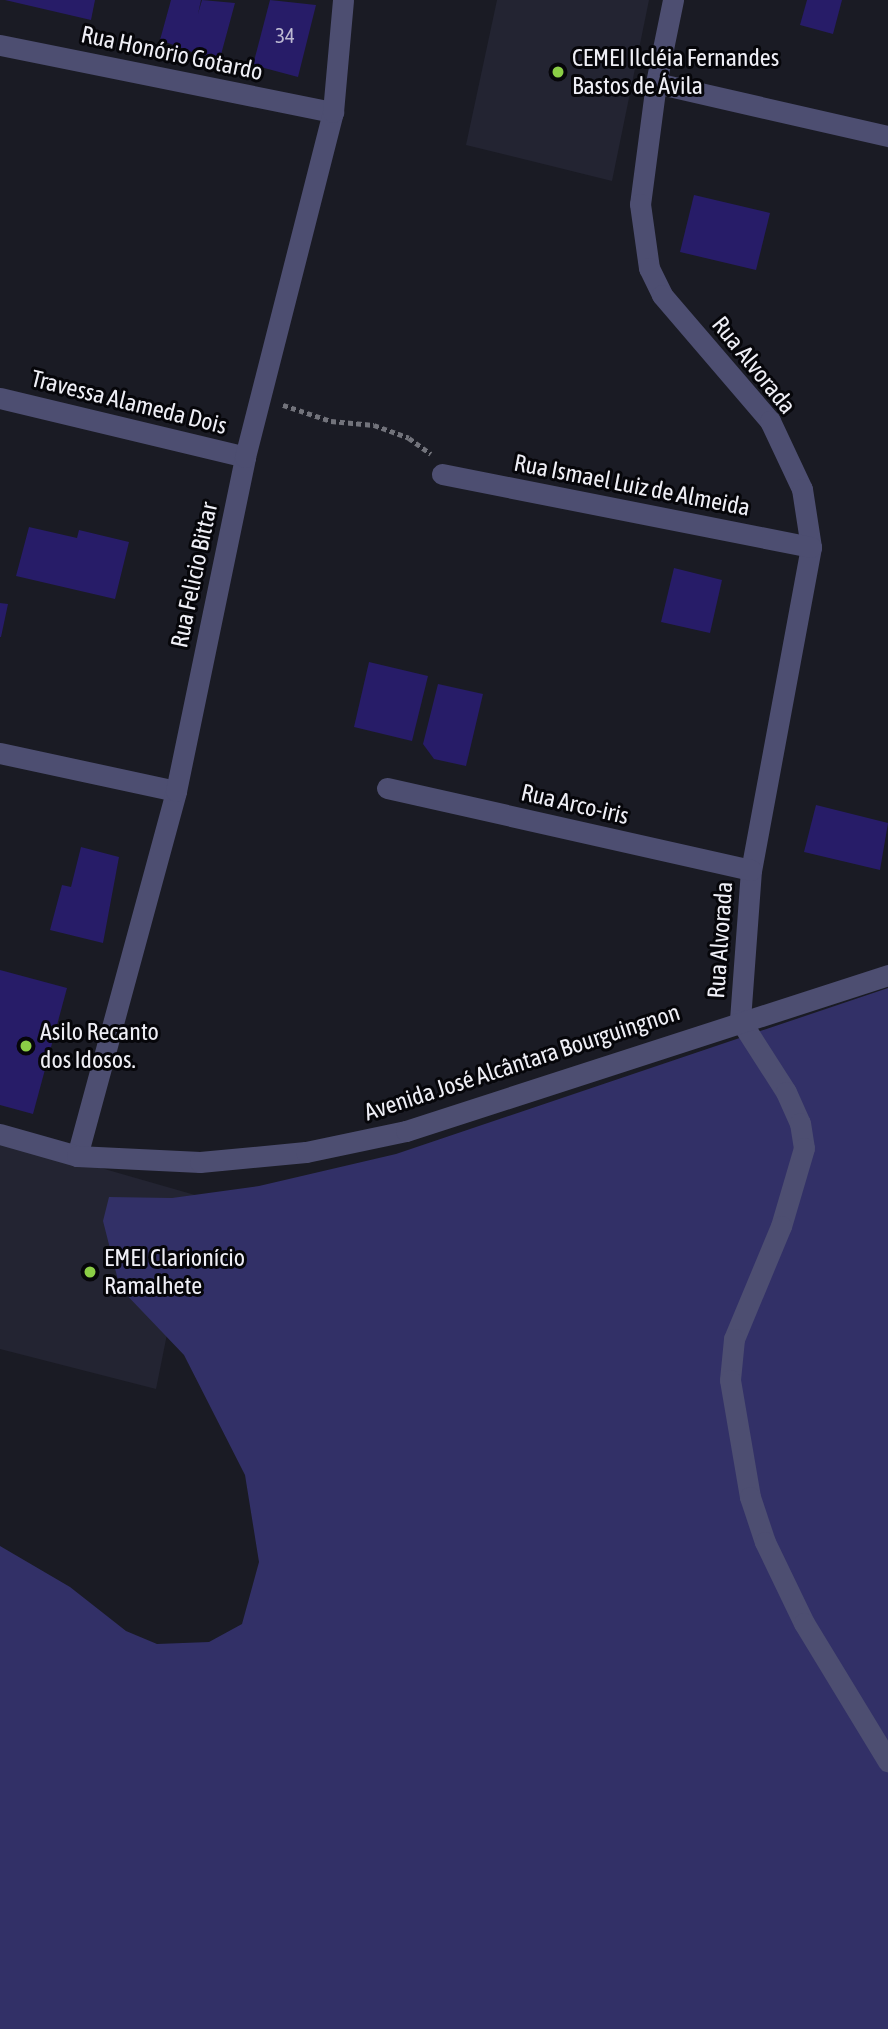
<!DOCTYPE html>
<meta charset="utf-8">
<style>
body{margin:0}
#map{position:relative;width:888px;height:2029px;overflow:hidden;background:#1a1b24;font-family:"Asap Condensed",sans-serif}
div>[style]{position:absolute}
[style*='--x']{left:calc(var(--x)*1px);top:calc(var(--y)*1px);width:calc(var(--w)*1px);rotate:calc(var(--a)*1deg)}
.built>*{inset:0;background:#232432}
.green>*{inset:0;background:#323067}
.building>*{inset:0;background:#271c68}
.path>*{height:4.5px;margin-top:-2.25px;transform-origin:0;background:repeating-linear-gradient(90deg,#72737b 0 5px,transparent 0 8.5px)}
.minor>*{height:21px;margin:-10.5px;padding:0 10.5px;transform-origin:10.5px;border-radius:10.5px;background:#4d4e71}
.tertiary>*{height:21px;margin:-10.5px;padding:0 10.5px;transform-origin:10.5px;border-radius:10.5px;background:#4d4e71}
.dots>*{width:19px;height:19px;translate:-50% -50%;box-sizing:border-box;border:4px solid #06060a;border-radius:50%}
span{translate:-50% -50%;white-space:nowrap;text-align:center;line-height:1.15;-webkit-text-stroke:6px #06060a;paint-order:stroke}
.number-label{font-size:21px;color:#bdbad2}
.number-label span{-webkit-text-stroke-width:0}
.street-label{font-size:24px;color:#efeff6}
.poi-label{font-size:24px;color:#efeff6}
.left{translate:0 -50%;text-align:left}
</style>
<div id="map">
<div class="built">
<div style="clip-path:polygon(497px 0,649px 0,612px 181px,466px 145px)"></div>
<div style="clip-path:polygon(0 1139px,195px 1195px,156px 1389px,0 1349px)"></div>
</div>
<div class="green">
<div style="clip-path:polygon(888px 988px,888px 2029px,0 2029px,0 1546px,70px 1587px,126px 1631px,157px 1644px,209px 1642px,242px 1624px,259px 1562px,245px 1475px,184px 1355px,120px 1288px,103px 1221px,109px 1197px,172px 1198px,259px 1186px,396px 1154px)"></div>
</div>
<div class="building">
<div style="clip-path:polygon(5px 0,95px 0,91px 20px)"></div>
<div style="clip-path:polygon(171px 0,201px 0,198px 14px,202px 0,235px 3px,219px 62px,160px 40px)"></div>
<div style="clip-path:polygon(270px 0,316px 5px,298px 77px,253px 65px)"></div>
<div style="clip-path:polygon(807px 0,842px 0,833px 34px,800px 25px)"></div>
<div style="clip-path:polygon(694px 195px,770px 213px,756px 270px,680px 252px)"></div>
<div style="clip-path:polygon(29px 527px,77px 538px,79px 530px,129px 542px,115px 599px,16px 576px)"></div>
<div style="clip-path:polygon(674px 568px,722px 580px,710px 633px,661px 622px)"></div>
<div style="clip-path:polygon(0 603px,8px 604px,1px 637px,0 637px)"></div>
<div style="clip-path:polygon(369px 662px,428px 676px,412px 741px,354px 727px)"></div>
<div style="clip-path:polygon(438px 684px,483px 694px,466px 766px,434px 759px,423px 744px)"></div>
<div style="clip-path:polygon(816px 805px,888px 823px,880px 870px,804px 852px)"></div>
<div style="clip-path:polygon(81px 847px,119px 857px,103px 943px,50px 930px,62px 885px,71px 887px)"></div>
<div style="clip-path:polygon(0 970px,67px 988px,33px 1114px,0 1105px)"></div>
</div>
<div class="path">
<div style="--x:283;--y:405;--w:51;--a:18.4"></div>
<div style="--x:331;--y:421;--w:43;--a:5.3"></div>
<div style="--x:374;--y:425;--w:37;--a:20"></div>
<div style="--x:409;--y:438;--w:27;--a:36"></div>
</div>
<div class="minor">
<div style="--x:673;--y:0;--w:85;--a:101.6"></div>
<div style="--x:656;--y:83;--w:122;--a:97.5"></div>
<div style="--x:640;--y:204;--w:65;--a:82"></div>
<div style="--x:649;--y:268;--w:30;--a:64"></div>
<div style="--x:662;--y:295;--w:166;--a:49.4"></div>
<div style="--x:770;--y:421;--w:75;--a:64.8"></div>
<div style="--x:802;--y:489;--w:59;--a:81.2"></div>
<div style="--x:811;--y:547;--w:329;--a:100.5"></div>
<div style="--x:751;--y:870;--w:150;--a:94.2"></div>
<div style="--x:740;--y:1020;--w:85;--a:57.4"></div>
<div style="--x:786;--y:1092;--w:34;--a:66"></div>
<div style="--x:800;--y:1123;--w:25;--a:81"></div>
<div style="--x:804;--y:1148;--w:81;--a:106.4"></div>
<div style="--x:781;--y:1226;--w:122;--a:112.6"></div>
<div style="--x:734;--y:1339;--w:41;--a:95.6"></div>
<div style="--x:730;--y:1380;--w:119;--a:80.3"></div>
<div style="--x:750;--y:1497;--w:47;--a:71.6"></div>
<div style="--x:765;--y:1542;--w:90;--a:64.3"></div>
<div style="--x:804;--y:1623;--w:162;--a:58.7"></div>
<div style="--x:0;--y:45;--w:340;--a:11.4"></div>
<div style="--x:656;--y:83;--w:238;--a:12.9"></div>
<div style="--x:0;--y:398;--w:252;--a:13.5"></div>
<div style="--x:442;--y:474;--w:376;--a:11.2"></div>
<div style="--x:0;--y:753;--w:180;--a:12.2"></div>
<div style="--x:387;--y:788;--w:373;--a:12.7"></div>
<div style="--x:77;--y:1156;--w:378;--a:-74.8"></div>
<div style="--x:176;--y:791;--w:341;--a:-78.3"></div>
<div style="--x:245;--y:457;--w:356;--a:-75.7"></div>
<div style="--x:333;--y:112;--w:112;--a:-84.9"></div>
</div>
<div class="tertiary">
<div style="--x:0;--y:1134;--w:80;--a:15.9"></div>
<div style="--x:77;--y:1156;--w:123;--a:2.8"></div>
<div style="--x:200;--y:1162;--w:106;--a:-5.4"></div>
<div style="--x:306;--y:1152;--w:102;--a:-11.9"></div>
<div style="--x:406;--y:1131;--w:507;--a:-17.93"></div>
</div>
<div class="dots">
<div style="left:558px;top:72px;background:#8bce46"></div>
<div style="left:26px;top:1046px;background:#8bce46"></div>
<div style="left:90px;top:1272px;background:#8bce46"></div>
</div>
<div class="number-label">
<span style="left:285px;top:35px">34</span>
</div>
<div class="street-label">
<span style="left:172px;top:53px;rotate:12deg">Rua Honório Gotardo</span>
<span style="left:754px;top:365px;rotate:51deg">Rua Alvorada</span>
<span style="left:129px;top:402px;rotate:14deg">Travessa Alameda Dois</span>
<span style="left:632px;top:485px;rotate:11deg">Rua Ismael Luiz de Almeida</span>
<span style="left:194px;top:575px;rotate:-78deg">Rua Felicio Bittar</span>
<span style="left:575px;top:804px;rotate:13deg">Rua Arco-iris</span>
<span style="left:720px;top:940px;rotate:-86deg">Rua Alvorada</span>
<span style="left:522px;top:1062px;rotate:-18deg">Avenida José Alcântara Bourguingnon</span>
</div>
<div class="poi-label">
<span class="left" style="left:572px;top:72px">CEMEI Ilcléia Fernandes<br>Bastos de Ávila</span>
<span class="left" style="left:40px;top:1046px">Asilo Recanto<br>dos Idosos.</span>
<span class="left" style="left:104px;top:1272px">EMEI Clarionício<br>Ramalhete</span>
</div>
</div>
